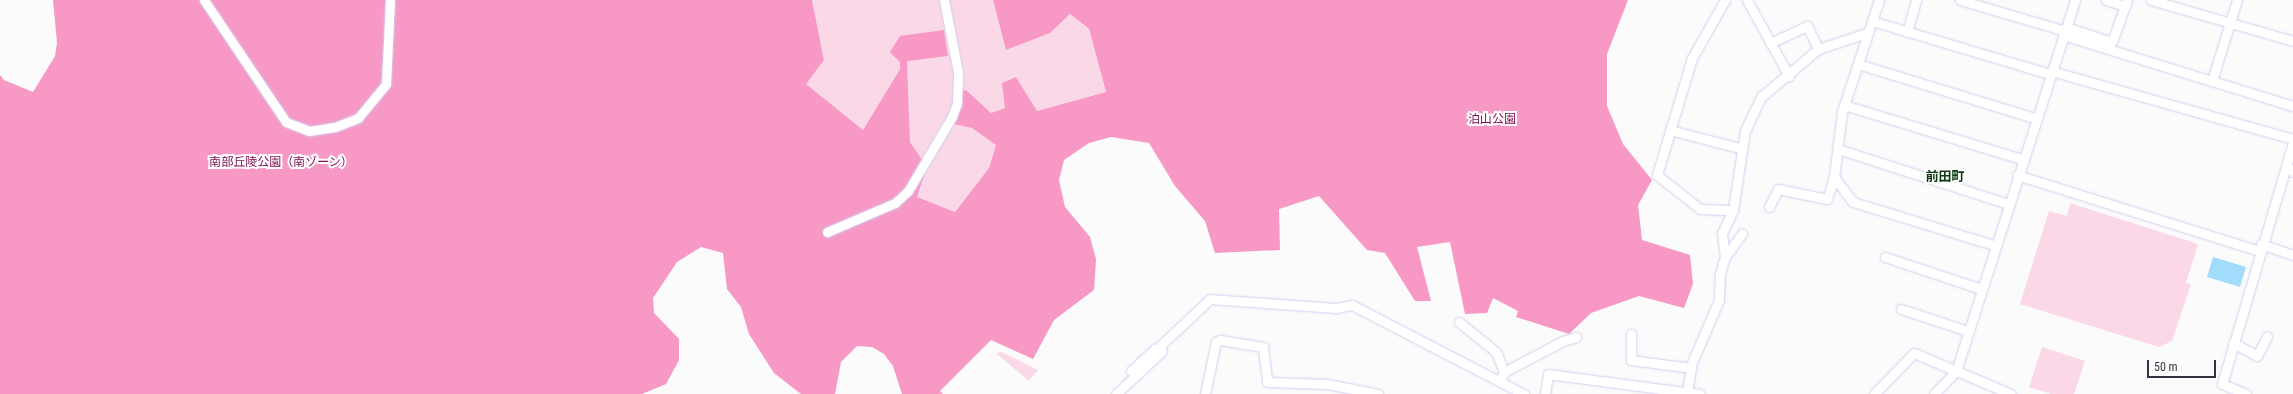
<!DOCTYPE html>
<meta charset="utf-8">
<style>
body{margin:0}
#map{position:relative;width:2293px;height:394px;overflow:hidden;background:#fbfbfb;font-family:"Roboto Condensed","Noto Sans JP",sans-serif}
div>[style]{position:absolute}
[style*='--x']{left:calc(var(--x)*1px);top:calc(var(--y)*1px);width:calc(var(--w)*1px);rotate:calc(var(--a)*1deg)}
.green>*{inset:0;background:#fad8e7}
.forest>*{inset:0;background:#f798c5}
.water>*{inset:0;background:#a2dcfd}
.roads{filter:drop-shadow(0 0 1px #d3cef0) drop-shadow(0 0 1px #d3cef0)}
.street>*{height:9px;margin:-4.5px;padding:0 4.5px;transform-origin:4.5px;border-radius:4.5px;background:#fff}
span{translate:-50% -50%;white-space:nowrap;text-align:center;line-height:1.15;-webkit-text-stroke:4px #fff;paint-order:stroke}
.park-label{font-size:12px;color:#801053}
.neighbourhood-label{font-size:13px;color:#0d3a15;font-weight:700}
.scale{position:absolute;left:2147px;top:360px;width:69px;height:18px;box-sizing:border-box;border:2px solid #34323f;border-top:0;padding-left:5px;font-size:12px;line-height:14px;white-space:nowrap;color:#34323f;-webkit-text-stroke:3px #fff;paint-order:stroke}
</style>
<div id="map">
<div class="green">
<div style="clip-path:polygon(812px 0,993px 0,1006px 50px,1050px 33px,1070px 14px,1089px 30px,1106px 92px,1037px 111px,1016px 77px,1005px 108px,991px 113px,966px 90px,953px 124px,972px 128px,996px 145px,989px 168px,955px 212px,917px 197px,927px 167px,910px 142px,907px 61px,943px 30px,900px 62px,900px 69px,863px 130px,805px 84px,824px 59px)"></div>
<div style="clip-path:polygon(2070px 203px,2198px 244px,2186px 283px,2191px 284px,2172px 341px,2159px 347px,2020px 304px,2049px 211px,2067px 216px)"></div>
<div style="clip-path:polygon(2042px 347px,2085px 361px,2074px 394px,2051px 394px,2029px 387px)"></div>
<div style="clip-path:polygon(1002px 352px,1038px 370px,1029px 381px,996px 353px)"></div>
</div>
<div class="forest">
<div style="clip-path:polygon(53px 0,812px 0,824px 60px,806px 84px,863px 130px,900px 69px,900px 62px,890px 52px,900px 36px,944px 30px,948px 56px,907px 61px,910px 142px,927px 167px,917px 197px,955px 212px,989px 168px,996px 145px,972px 128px,953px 124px,958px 92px,966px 90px,991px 113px,1005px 108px,1002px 83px,1016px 77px,1037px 111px,1106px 92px,1089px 29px,1070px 14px,1050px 33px,1006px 50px,993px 0,1628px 0,1607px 54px,1607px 106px,1623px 144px,1652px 180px,1638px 205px,1642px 240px,1690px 255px,1693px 284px,1684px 308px,1639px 296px,1591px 313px,1569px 334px,1516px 317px,1518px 311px,1493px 298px,1487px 313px,1465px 314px,1450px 242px,1417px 247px,1431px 301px,1415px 301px,1385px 253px,1367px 250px,1319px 196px,1279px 209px,1280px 250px,1215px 253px,1205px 221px,1175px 186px,1149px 143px,1111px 137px,1089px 143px,1064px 160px,1059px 180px,1065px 207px,1090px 237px,1096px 259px,1094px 290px,1054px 320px,1033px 359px,991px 340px,940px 391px,943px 394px,902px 394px,893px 366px,884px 354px,872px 347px,857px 346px,841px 362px,835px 394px,801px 394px,774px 373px,749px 334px,741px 307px,727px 289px,723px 253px,701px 247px,677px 262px,653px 298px,654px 313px,679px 339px,679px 360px,666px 384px,642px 394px,0 394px,0 75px,4px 80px,33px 92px,55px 56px,57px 43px)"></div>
</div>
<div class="water">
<div style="clip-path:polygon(2213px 257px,2246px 267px,2240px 287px,2207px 277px)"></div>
</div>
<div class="roads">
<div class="street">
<div style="--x:204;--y:0;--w:147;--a:56.1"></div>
<div style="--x:286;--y:122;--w:25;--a:21"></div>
<div style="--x:309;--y:131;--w:26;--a:-9"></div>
<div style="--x:335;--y:127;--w:25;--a:-21"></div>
<div style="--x:358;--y:118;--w:44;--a:-50.5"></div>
<div style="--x:386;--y:84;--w:84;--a:-87.3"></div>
<div style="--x:1725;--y:0;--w:67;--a:119.6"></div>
<div style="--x:1692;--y:58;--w:122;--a:106.7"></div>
<div style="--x:1657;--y:175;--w:55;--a:38.3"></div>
<div style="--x:1700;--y:209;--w:33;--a:2"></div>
<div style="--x:1747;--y:0;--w:87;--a:61.1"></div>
<div style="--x:1879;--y:0;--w:118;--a:108.3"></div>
<div style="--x:1842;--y:112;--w:65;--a:97"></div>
<div style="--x:1834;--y:177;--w:31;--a:53"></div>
<div style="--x:1853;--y:202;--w:147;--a:17"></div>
<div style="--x:1960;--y:0;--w:109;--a:16.4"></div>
<div style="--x:2106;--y:0;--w:20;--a:18"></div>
<div style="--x:2151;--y:0;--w:148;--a:16.1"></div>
<div style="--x:2237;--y:0;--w:85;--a:107.2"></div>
<div style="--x:2212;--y:81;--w:85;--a:17.2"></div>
<div style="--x:1872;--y:21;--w:186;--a:16.6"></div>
<div style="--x:2066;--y:27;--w:48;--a:18.1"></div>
<div style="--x:2112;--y:42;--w:45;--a:-70.3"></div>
<div style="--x:1907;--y:32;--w:33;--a:-74"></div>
<div style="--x:2063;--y:35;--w:156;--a:17.2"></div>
<div style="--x:1770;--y:43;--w:41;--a:-24.7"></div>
<div style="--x:1807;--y:26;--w:25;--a:64"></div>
<div style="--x:1858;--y:64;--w:185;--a:17"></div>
<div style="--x:2051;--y:71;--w:251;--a:15.7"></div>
<div style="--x:1844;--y:105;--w:186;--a:16.9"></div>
<div style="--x:1670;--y:130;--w:75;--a:14.6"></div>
<div style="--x:1838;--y:149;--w:179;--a:17.9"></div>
<div style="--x:2286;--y:165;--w:10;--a:45"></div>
<div style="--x:2017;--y:175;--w:255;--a:17.4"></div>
<div style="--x:1769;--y:207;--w:20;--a:-63"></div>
<div style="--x:1778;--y:189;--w:50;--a:11.5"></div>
<div style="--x:1827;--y:199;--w:23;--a:-72"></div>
<div style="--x:827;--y:232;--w:74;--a:-23.1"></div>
<div style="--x:895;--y:203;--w:18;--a:-43"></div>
<div style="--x:908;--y:191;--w:86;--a:-59.3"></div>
<div style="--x:952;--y:117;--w:15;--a:-70"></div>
<div style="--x:957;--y:103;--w:31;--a:-88"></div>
<div style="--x:958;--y:72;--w:73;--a:-101"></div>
<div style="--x:2261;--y:244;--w:34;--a:19"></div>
<div style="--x:1725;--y:257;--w:29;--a:-54"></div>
<div style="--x:1885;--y:257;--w:101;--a:18.4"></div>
<div style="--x:1901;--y:309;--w:71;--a:18.2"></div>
<div style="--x:1459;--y:322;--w:48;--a:39"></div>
<div style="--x:1496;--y:352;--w:22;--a:68"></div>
<div style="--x:1631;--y:334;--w:26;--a:90"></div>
<div style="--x:1631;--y:360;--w:61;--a:7.6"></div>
<div style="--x:2233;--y:343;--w:27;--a:28"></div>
<div style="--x:2257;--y:356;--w:22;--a:-63"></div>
<div style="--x:1131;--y:371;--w:33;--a:-43"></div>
<div style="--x:1500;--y:381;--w:10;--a:-66"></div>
<div style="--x:1504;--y:372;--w:67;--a:-27.7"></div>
<div style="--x:1563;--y:341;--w:14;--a:-17"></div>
<div style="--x:1116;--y:394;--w:62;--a:-43"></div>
<div style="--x:1161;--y:352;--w:7;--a:-90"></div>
<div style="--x:1161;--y:345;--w:67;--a:-43.2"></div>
<div style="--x:1210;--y:299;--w:126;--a:4.1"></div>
<div style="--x:1336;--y:308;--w:16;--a:-11"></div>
<div style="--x:1352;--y:305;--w:194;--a:27.4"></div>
<div style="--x:1205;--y:394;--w:53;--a:-78.1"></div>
<div style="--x:1216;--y:342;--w:4;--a:-27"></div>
<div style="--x:1220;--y:340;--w:44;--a:9.2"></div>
<div style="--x:1263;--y:347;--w:35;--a:83"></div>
<div style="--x:1267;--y:382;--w:60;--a:1.9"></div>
<div style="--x:1327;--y:384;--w:52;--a:11.1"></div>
<div style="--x:1545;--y:394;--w:20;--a:-81"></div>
<div style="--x:1548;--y:374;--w:153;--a:7.5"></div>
<div style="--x:1687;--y:394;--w:29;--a:-82"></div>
<div style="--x:1691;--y:365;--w:71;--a:-66.7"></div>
<div style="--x:1719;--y:300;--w:26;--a:-88"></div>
<div style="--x:1720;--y:274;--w:18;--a:-74"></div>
<div style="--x:1725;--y:257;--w:24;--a:-97"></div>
<div style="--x:1722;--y:233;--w:25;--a:-64"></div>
<div style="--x:1733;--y:210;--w:80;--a:-81.4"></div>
<div style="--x:1745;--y:131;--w:38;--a:-65"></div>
<div style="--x:1761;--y:97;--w:75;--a:-40.1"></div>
<div style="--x:1818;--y:49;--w:52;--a:-18.1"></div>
<div style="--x:1874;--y:394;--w:57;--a:-45.7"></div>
<div style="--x:1914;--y:353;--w:105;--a:22.9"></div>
<div style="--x:1934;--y:394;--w:32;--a:-46"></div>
<div style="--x:1956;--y:371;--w:390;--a:-72.2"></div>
<div style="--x:2246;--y:394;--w:26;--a:-157"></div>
<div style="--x:2222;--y:384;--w:252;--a:-73.6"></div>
</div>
</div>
<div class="park-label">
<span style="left:1492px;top:120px">泊山公園</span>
<span style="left:281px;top:163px">南部丘陵公園（南ゾーン）</span>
</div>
<div class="neighbourhood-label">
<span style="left:1945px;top:177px">前田町</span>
</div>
<div class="scale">50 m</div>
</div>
